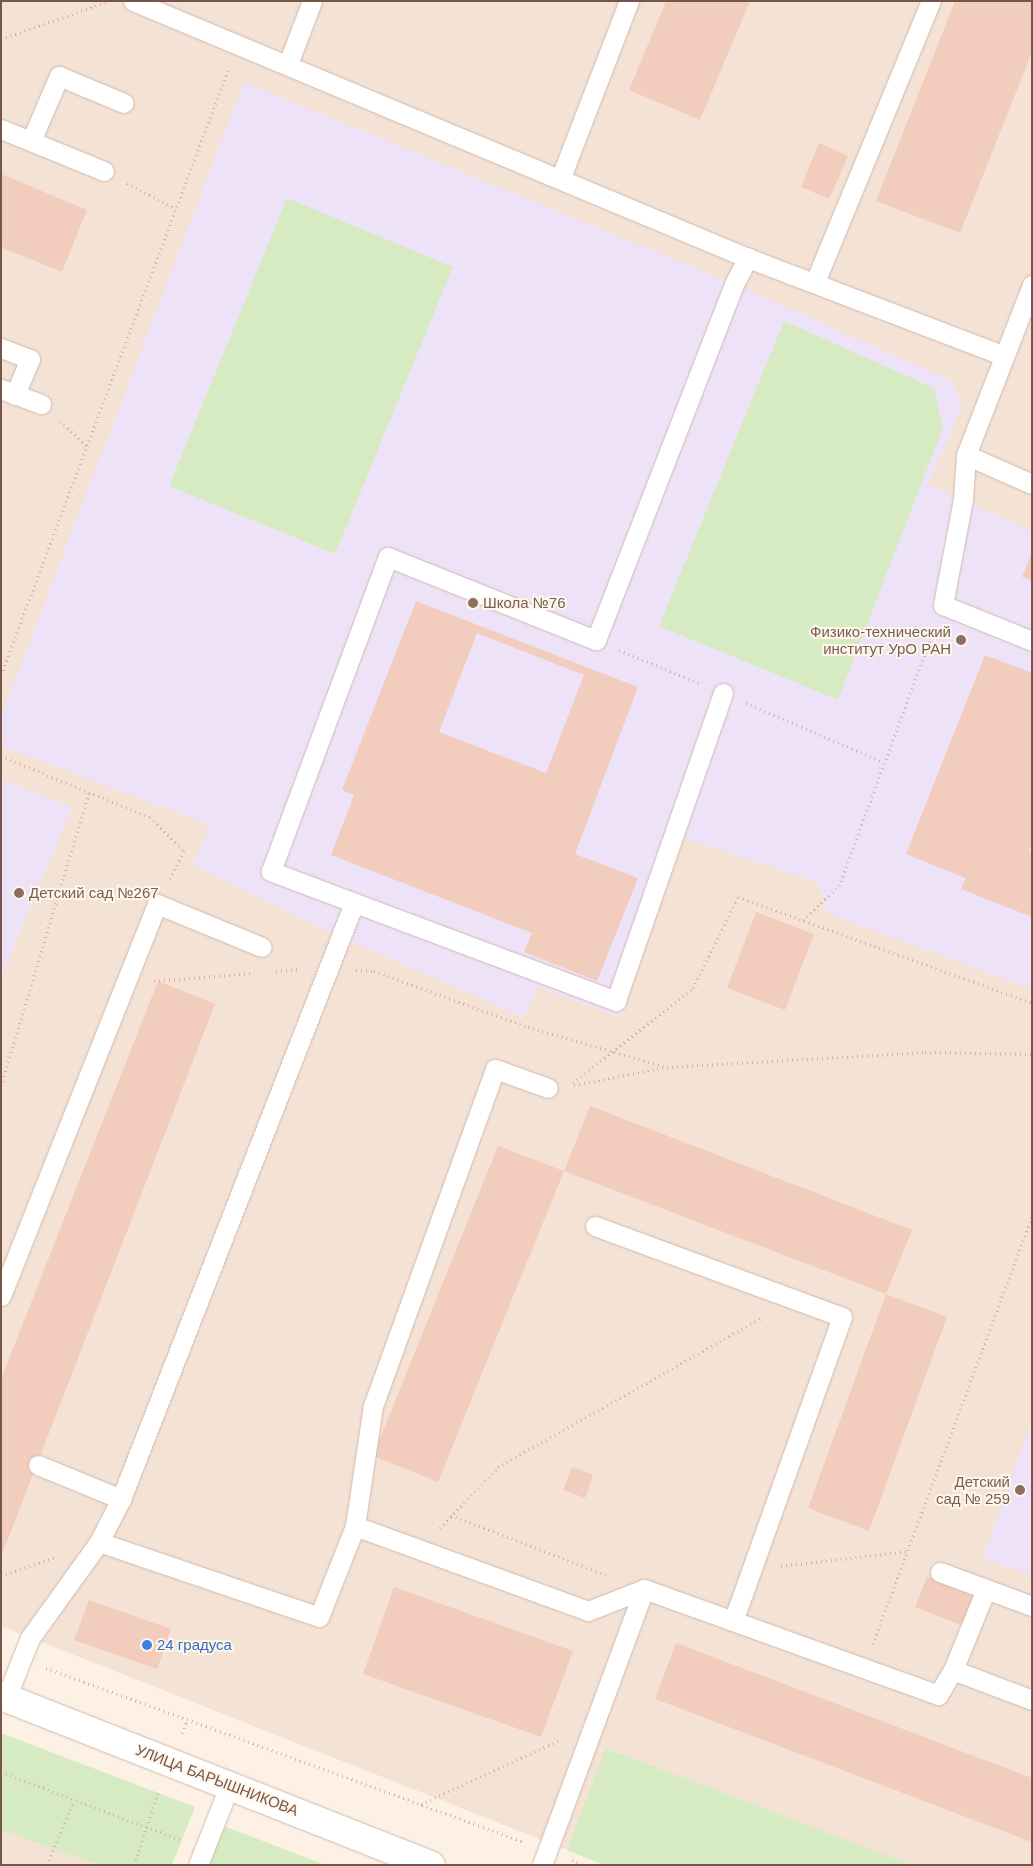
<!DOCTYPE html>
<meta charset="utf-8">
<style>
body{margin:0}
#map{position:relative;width:1033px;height:1866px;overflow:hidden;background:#fdf1e5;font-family:Arial,sans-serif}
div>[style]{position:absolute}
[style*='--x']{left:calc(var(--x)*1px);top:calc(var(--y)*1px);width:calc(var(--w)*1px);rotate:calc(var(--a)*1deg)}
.residential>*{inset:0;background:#f4e2d4}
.education>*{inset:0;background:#eee2f9}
.green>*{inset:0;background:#d7ebc3}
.building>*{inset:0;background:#f2cdbd}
.path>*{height:3px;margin-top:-1.5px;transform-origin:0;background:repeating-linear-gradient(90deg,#d8b09f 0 1px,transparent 0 5px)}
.roads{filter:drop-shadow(0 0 1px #d0baae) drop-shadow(0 0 1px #d0baae)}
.service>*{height:19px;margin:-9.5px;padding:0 9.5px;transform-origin:9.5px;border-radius:9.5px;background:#fff}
.minor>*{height:28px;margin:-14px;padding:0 14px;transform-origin:14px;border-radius:14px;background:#fff}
.dots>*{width:14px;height:14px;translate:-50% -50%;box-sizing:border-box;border:2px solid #fff6ec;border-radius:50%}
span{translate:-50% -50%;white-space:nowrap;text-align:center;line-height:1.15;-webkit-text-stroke:4px #fff6ec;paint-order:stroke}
.education-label{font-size:15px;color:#785e54}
.left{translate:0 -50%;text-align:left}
.right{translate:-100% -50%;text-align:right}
.shop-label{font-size:15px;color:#366cbe}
.street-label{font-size:15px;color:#76554a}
.frame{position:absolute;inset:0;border:2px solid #76554a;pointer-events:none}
</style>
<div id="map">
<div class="residential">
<div style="clip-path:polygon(1px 1px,1032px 1px,1032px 1865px,907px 1865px,607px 1748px,567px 1850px,1px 1626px)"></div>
<div style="clip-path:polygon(1px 1830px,99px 1865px,1px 1865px)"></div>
</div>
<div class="education">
<div style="clip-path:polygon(244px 82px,734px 284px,953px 381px,961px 407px,928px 485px,1032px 531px,1032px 989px,827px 913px,817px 882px,684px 838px,620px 1018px,538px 987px,523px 1017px,339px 936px,193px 865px,210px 825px,1px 746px,1px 717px)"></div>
<div style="clip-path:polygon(1px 780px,72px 807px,1px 979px)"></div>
<div style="clip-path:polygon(1032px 1421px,1032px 1576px,983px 1558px)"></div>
</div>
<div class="green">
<div style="clip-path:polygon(287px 198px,453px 267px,335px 554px,169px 486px)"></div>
<div style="clip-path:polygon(784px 321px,934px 388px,943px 428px,838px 700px,659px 626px)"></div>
<div style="clip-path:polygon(1px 1733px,195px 1807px,172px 1865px,99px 1865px,1px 1830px)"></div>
<div style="clip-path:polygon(606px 1748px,912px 1865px,604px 1865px,567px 1850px)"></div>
<div style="clip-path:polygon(224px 1826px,325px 1865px,208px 1865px)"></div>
</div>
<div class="building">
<div style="clip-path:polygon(666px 1px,750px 1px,700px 120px,629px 90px)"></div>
<div style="clip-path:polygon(955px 1px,1032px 1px,1032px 52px,960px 233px,876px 201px)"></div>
<div style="clip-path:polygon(819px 143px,848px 156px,829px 199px,801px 187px)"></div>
<div style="clip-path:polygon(1px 174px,87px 210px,62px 272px,1px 247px)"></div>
<div style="clip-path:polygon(1032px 552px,1032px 580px,1022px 577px)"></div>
<div style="clip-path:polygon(evenodd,416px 601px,638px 687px,575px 854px,638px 878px,597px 981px,524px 952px,532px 933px,331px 855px,354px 795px,342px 790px,416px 601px,477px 633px,584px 675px,546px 773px,439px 732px,477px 633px)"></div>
<div style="clip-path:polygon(985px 655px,1032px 673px,1032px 843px,1029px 851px,1032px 852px,1032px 917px,961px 889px,966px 878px,906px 854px)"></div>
<div style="clip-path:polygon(756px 912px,814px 934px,785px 1010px,727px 988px)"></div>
<div style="clip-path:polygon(158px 981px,215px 1004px,1px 1557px,1px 1379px)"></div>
<div style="clip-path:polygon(590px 1106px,912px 1230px,886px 1294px,564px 1171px)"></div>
<div style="clip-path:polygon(498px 1146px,564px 1171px,438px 1482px,373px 1456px)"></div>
<div style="clip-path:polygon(886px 1294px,947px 1317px,869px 1531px,808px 1508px)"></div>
<div style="clip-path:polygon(572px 1467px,593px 1475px,585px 1498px,563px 1490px)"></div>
<div style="clip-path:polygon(927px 1577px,975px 1596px,963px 1626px,915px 1607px)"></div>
<div style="clip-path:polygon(394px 1587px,573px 1651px,541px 1737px,363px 1674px)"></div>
<div style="clip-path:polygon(89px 1600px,171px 1629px,157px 1669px,74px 1640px)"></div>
<div style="clip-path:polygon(676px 1643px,1032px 1778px,1032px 1842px,655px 1699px)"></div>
</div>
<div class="path">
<div style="--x:1;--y:39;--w:112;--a:-19.2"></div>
<div style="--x:127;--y:183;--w:55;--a:28"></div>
<div style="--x:60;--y:421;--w:37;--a:43"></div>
<div style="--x:619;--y:650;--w:87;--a:22.4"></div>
<div style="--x:1;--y:675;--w:646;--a:-69.43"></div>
<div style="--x:746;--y:703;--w:149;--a:23.3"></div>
<div style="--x:1;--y:756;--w:161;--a:22.3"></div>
<div style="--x:150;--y:817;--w:48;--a:45"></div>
<div style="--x:184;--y:851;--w:33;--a:117"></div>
<div style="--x:803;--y:920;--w:50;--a:-43.4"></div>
<div style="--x:839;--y:886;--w:274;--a:-69.7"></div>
<div style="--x:356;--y:970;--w:18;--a:3"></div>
<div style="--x:374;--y:971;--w:164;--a:20"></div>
<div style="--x:528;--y:1027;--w:145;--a:16.1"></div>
<div style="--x:276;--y:971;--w:24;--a:-5"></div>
<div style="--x:154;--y:981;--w:98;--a:-4.7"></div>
<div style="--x:573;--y:1083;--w:153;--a:-38.4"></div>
<div style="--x:693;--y:988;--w:102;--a:-63.7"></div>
<div style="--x:738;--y:897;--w:313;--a:19.8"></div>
<div style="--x:574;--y:1085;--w:95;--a:-11"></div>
<div style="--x:667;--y:1067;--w:258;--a:-3.3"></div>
<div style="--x:925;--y:1052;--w:107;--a:1.1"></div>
<div style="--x:1;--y:1086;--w:307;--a:-73.3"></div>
<div style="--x:451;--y:1515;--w:166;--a:21.2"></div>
<div style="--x:440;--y:1528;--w:84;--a:-46.4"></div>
<div style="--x:498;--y:1467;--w:305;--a:-29.5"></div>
<div style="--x:781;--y:1566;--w:128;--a:-6.7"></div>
<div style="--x:1;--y:1576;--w:57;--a:-19.4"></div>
<div style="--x:873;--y:1644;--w:456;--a:-69.6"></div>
<div style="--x:46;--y:1668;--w:509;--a:20"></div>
<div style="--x:182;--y:1733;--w:14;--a:-69"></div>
<div style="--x:1;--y:1772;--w:192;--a:20.7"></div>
<div style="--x:421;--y:1804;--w:151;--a:-24.7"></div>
<div style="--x:572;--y:1860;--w:12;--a:24"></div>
<div style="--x:47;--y:1865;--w:69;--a:-67.1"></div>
<div style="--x:134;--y:1865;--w:79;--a:-71.6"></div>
</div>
<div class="roads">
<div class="service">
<div style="--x:133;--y:1;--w:667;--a:22.68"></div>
<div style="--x:748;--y:258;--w:274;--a:20.9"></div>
<div style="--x:288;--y:64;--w:67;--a:-69.1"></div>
<div style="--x:1;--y:129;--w:111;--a:22.2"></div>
<div style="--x:31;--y:141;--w:71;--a:-66.7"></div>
<div style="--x:59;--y:76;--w:70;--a:22.6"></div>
<div style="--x:561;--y:177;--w:189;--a:-68.9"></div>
<div style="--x:815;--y:282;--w:304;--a:-67.6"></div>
<div style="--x:1032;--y:285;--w:182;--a:111.2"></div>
<div style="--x:966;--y:455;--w:44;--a:93.9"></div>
<div style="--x:963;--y:499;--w:108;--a:100.7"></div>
<div style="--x:943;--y:605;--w:96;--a:22"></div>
<div style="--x:1;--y:348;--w:31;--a:21"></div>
<div style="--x:30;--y:359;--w:39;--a:113"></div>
<div style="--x:1;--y:389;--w:43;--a:20.6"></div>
<div style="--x:966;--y:455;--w:72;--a:23.7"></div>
<div style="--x:723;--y:693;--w:326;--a:109.2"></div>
<div style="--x:616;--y:1001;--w:369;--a:-159.4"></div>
<div style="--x:271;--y:871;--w:335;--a:-69.6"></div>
<div style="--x:388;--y:557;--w:224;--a:21.8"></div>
<div style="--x:596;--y:640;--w:382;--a:-68.8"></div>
<div style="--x:734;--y:284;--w:30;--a:-62"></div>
<div style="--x:595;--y:1226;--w:263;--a:20.2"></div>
<div style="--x:842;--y:1317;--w:323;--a:109.7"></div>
<div style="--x:1;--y:1296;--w:422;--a:-68.3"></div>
<div style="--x:157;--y:904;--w:113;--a:22.3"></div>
<div style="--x:38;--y:1465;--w:90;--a:22.3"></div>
<div style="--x:355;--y:1526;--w:121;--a:-81.5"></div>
<div style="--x:373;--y:1406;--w:358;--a:-70.1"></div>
<div style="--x:495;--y:1069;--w:56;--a:19.7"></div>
<div style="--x:99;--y:1542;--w:232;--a:18.8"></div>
<div style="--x:319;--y:1617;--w:98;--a:-68.4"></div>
<div style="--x:355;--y:1526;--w:248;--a:20"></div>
<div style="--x:588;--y:1611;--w:60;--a:-21.4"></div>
<div style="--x:940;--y:1572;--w:49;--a:20.3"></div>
<div style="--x:953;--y:1670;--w:87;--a:-67.8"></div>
<div style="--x:986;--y:1589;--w:49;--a:20.3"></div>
<div style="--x:6;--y:1698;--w:65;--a:-68.2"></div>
<div style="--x:30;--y:1638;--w:118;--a:-54.3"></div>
<div style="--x:99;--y:1542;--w:48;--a:-62.9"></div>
<div style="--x:121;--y:1499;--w:640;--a:-68.65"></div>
<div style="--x:198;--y:1865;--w:87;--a:-68.4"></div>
<div style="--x:542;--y:1865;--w:294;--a:-69.7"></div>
<div style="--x:644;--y:1589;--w:313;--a:19.8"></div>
<div style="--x:938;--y:1695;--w:29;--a:-59"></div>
<div style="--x:953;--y:1670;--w:85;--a:20.8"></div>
</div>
<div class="minor">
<div style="--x:1;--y:1696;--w:462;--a:21.5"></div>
</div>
</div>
<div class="dots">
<div style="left:473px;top:603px;background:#8d6e63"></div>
<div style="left:961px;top:640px;background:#8d6e63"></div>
<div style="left:19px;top:893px;background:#8d6e63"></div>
<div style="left:1020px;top:1490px;background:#8d6e63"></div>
<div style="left:147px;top:1645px;background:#3f7fe0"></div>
</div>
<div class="education-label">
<span class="left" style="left:483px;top:603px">Школа №76</span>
<span class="right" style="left:951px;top:640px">Физико-технический<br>институт УрО РАН</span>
<span class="left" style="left:29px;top:893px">Детский сад №267</span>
<span class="right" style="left:1010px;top:1490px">Детский<br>сад № 259</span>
</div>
<div class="shop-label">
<span class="left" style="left:157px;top:1645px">24 градуса</span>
</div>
<div class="street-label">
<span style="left:217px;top:1780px;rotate:21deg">УЛИЦА БАРЫШНИКОВА</span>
</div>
<div class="frame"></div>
</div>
